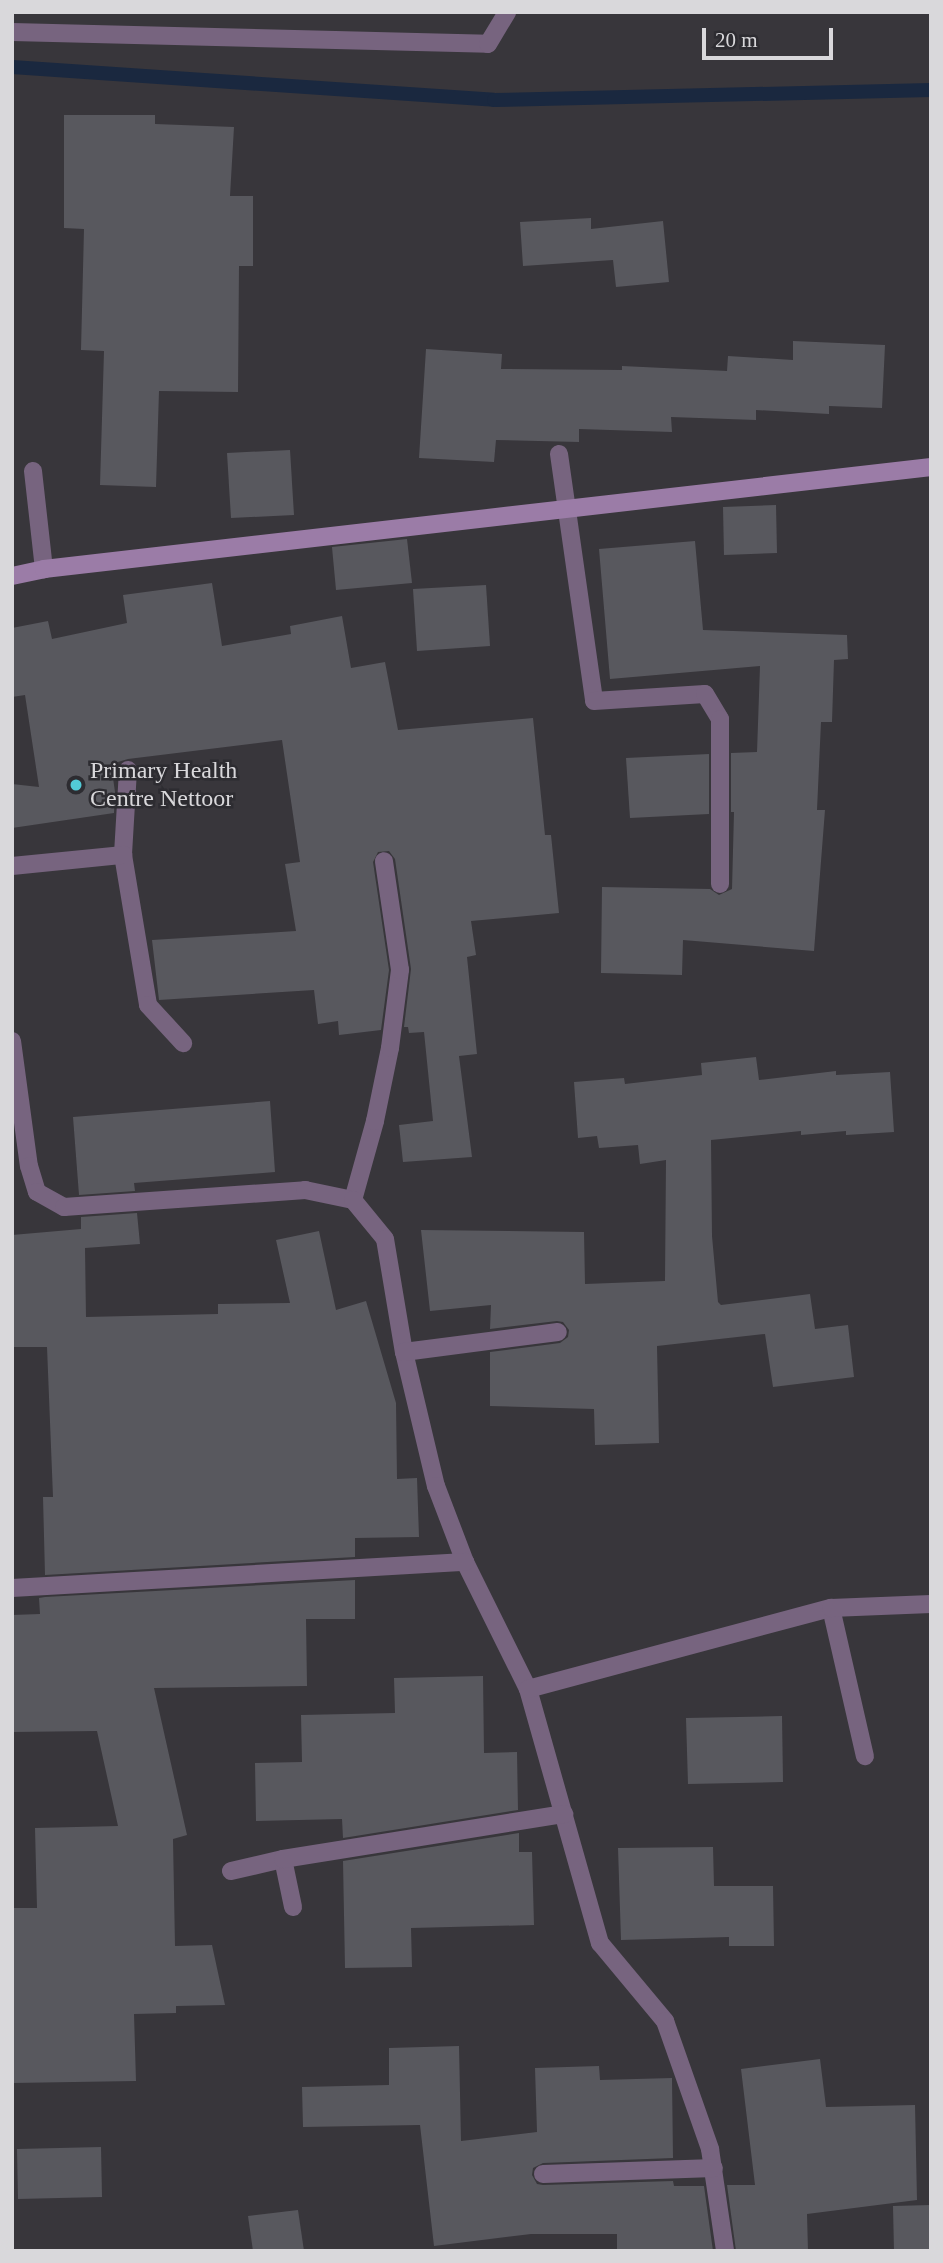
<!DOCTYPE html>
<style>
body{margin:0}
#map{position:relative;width:943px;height:2263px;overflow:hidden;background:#38363b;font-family:"Times New Roman",serif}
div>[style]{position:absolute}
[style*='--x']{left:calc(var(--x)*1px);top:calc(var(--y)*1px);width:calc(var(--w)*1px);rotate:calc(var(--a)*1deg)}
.stream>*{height:14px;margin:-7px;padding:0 7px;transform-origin:7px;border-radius:7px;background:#1a283f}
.building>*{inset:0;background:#58585e}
.lane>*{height:18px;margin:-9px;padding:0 9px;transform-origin:9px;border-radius:9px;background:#77647f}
.street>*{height:18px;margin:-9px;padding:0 9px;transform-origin:9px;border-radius:9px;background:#77647f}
.secondary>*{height:18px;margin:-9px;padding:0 9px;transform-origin:9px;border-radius:9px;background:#9b7ca7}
.dots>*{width:19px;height:19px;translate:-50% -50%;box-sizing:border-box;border:4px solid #2d2c31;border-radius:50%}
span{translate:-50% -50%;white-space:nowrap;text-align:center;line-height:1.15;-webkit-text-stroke:5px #2d2c31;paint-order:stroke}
.poi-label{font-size:24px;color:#d9d8db}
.left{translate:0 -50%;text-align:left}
.frame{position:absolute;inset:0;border:14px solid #d9d8db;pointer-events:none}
.scale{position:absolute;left:702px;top:28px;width:131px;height:32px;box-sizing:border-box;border:4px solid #d9d8db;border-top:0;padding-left:9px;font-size:21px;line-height:24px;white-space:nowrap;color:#d9d8db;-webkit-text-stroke:5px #2d2c31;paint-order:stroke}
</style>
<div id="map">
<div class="stream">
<div style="--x:12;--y:67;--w:483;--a:3.9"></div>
<div style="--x:494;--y:100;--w:437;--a:-1.3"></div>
</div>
<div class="building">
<div style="clip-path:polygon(64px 115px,155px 115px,155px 124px,234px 127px,230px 196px,253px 196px,253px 266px,239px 266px,238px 392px,159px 391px,156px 487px,100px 485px,104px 351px,81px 350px,84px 229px,64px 228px)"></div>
<div style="clip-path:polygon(591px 218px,591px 229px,663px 221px,669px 282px,616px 287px,613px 260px,523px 266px,520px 222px)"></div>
<div style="clip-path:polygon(793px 341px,885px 345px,882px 408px,829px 406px,829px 414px,756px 410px,756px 420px,671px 417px,672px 432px,579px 429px,579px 442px,496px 440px,494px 462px,419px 458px,426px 349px,502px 354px,501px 369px,622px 370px,622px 366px,727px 371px,728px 356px,793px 360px)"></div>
<div style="clip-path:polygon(290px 450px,294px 515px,231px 518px,227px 453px)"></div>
<div style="clip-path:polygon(776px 505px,777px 553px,724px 555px,723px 507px)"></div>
<div style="clip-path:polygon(407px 539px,412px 583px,336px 590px,332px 547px)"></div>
<div style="clip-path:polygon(695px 541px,703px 630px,847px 635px,848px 659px,834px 660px,832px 722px,821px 722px,817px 810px,825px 810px,814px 951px,683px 940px,682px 975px,601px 973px,602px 887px,710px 889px,719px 895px,732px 889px,734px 812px,731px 812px,731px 753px,757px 752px,760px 666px,610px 679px,599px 549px)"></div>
<div style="clip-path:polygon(212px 583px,222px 646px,291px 634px,290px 626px,342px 616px,351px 668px,385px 662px,398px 730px,533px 718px,545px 835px,551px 835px,559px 913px,471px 921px,476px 955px,467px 957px,477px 1054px,459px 1056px,472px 1157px,403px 1162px,399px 1125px,433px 1121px,424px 1032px,409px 1033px,408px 1027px,404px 1027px,411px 969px,395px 859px,389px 851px,378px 852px,373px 862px,389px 970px,381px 1030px,339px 1035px,338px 1021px,318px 1024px,314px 990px,159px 1000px,152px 940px,296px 931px,285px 864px,300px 862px,282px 740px,128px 759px,111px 764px,115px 792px,114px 813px,12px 828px,12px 784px,39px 787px,25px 695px,12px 697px,12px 628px,48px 621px,52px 639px,127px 623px,123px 595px)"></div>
<div style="clip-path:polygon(486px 585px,490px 646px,417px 651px,413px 589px)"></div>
<div style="clip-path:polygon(709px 754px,709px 814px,630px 818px,626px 758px)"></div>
<div style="clip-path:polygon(756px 1057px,759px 1080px,836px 1071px,836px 1075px,890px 1072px,894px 1132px,846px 1135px,846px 1131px,801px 1135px,801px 1131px,711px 1140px,712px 1236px,718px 1302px,721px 1305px,810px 1294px,815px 1329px,848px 1325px,854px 1377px,773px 1387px,765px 1334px,657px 1346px,659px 1443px,595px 1445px,594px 1409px,490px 1406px,490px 1352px,560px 1343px,568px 1337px,569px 1330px,563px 1322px,557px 1321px,490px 1329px,491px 1305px,430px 1311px,421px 1230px,584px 1232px,585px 1284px,665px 1281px,666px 1160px,640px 1164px,638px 1145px,599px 1148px,597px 1136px,578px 1138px,574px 1082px,624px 1078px,625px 1084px,702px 1075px,701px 1063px)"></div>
<div style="clip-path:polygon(270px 1101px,275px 1172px,134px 1183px,135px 1191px,79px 1195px,73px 1117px)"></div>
<div style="clip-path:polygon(137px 1213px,140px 1244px,85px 1248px,86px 1317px,218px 1314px,218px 1304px,290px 1303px,276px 1240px,319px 1231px,336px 1310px,366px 1301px,396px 1403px,397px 1479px,417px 1478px,419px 1537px,355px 1538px,355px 1557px,45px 1575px,43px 1497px,53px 1497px,47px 1347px,12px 1347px,12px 1235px,81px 1229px,81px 1217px)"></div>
<div style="clip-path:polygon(355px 1580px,355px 1619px,306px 1619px,307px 1686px,154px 1688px,187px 1835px,173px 1839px,175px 1946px,212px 1945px,225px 2005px,176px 2006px,176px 2013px,134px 2014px,136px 2081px,12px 2083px,12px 1908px,37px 1908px,35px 1828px,118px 1826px,97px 1731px,12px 1732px,12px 1615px,40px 1614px,39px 1598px,45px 1597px)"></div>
<div style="clip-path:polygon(483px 1676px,484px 1753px,517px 1752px,518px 1810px,343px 1838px,342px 1819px,256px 1821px,255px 1763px,302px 1762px,301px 1715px,395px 1713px,394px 1678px)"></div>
<div style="clip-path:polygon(782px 1716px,783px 1782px,688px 1784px,686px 1718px)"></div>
<div style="clip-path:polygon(519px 1833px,519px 1852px,532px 1852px,534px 1925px,411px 1928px,412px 1967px,345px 1968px,343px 1861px)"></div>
<div style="clip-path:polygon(713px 1847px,714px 1886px,773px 1886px,774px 1946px,729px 1946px,729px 1937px,621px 1940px,618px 1848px)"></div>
<div style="clip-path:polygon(459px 2046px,461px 2141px,537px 2132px,535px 2068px,599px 2066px,600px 2080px,672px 2078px,673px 2158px,543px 2163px,533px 2168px,532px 2175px,537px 2184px,543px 2185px,673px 2181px,674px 2186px,704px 2186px,713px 2251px,617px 2251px,617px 2234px,531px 2234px,434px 2246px,420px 2125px,303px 2127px,302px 2087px,389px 2085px,389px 2048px)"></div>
<div style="clip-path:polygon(820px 2059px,826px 2107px,915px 2105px,917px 2200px,807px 2214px,808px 2251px,736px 2251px,727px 2185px,755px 2185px,741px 2069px)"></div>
<div style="clip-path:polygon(101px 2147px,102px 2197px,18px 2199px,17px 2149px)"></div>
<div style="clip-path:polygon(931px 2205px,931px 2251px,894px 2251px,893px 2206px)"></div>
<div style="clip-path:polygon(298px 2210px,304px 2251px,253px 2251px,248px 2216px)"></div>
</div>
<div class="lane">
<div style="--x:128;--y:770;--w:85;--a:93.4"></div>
<div style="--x:123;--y:855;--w:152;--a:80.5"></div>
<div style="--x:148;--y:1005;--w:52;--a:47.4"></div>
<div style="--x:12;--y:866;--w:112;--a:-5.7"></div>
<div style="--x:353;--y:1200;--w:82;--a:-74.4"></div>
<div style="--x:375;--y:1121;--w:75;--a:-78.4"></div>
<div style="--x:390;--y:1048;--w:79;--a:-82.7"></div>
<div style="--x:400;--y:970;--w:110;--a:-98.4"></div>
</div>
<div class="street">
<div style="--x:12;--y:32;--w:476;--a:1.4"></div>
<div style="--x:488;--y:44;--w:37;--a:-59"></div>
<div style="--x:559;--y:454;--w:249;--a:81.9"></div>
<div style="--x:594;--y:701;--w:111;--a:-3.6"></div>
<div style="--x:705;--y:694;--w:29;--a:59"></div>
<div style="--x:720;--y:719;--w:165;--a:90"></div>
<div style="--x:33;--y:471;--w:99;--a:83.6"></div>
<div style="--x:12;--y:1041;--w:126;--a:82.3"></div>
<div style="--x:29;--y:1166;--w:27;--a:73"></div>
<div style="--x:37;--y:1192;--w:31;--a:29"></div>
<div style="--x:64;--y:1207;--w:242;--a:-4"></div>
<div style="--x:305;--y:1190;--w:49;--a:11.8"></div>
<div style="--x:353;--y:1200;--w:50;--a:50.6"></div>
<div style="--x:385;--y:1239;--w:115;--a:80.5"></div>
<div style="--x:404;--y:1352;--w:138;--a:76.6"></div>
<div style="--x:436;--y:1486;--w:81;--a:69.1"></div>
<div style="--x:465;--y:1562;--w:142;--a:63.6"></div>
<div style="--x:528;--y:1689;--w:264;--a:74.2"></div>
<div style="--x:600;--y:1943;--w:102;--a:50.2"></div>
<div style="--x:665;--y:2021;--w:136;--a:70.6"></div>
<div style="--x:710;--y:2149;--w:103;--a:81.6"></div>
<div style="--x:404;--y:1352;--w:155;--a:-7.4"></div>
<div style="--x:12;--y:1588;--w:454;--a:-3.3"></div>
<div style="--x:831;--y:1608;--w:152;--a:77.1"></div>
<div style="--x:528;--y:1689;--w:314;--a:-15"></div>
<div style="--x:831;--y:1608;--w:100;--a:-2.3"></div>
<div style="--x:283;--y:1859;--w:49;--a:78.2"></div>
<div style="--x:231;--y:1871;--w:53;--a:-13"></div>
<div style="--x:283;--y:1859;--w:285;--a:-9.1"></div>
<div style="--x:543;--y:2174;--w:171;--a:-2"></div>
</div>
<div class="secondary">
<div style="--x:12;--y:576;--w:33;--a:-12"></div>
<div style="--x:44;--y:569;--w:893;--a:-6.56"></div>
</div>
<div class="dots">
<div style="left:76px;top:785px;background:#52cbd7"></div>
</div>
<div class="poi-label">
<span class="left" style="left:90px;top:785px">Primary Health<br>Centre Nettoor</span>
</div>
<div class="frame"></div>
<div class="scale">20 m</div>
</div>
